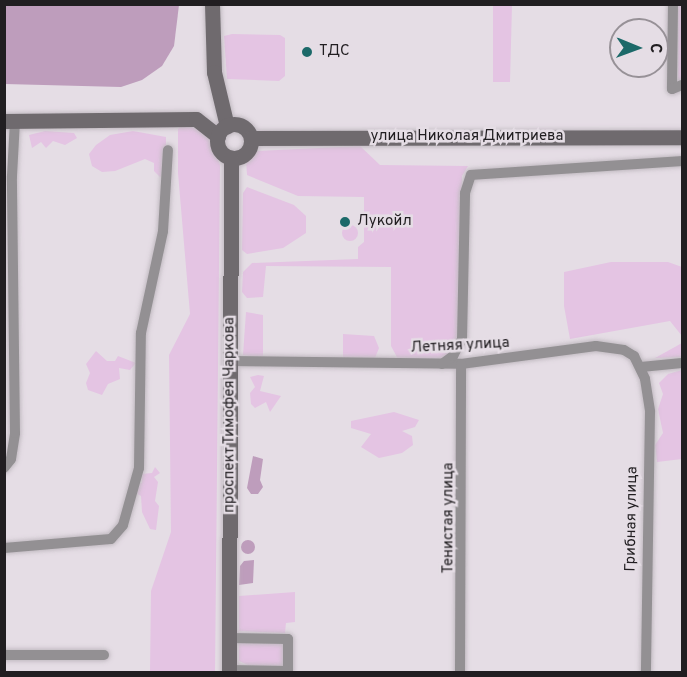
<!DOCTYPE html>
<meta charset="utf-8">
<style>
body{margin:0}
#map{position:relative;width:687px;height:677px;overflow:hidden;background:#e5dde5;font-family:Overpass,sans-serif}
div>[style]{position:absolute}
[style*='--x']{left:calc(var(--x)*1px);top:calc(var(--y)*1px);width:calc(var(--w)*1px);rotate:calc(var(--a)*1deg)}
.green>*{inset:0;background:#e4c4e3}
.round{border-radius:50%}
.forest>*{inset:0;background:#be9dbc}
.roads{filter:drop-shadow(0 0 2px #c2bbc2) drop-shadow(0 0 2px #c2bbc2)}
.street>*{height:10px;margin:-5px;padding:0 5px;transform-origin:5px;border-radius:5px;background:#939093}
.secondary>*{height:15px;margin:-7.5px;padding:0 7.5px;transform-origin:7.5px;border-radius:7.5px;background:#6f6a6e}
.secondary>.ring{margin:-7.5px;padding:0;box-sizing:content-box;background:none;border:15px solid #6f6a6e;border-radius:50%}
.dots>*{width:16px;height:16px;translate:-50% -50%;box-sizing:border-box;border:3px solid #e5dde5;border-radius:50%}
span{translate:-50% -50%;white-space:nowrap;text-align:center;line-height:1.15;-webkit-text-stroke:5px #e5dde5;paint-order:stroke}
.poi-label{font-size:15px;color:#211e21}
.left{translate:0 -50%;text-align:left}
.street-label{font-size:15px;color:#211e21}
.frame{position:absolute;inset:0;border:6px solid #211e21;pointer-events:none}
.north{position:absolute;left:609px;top:18px;width:60px;height:60px;box-sizing:border-box;background:#e5dde5;border:2px solid #979197;border-radius:50%;rotate:91deg;font-size:16px;font-weight:700;line-height:24px;text-align:center;color:#211e21}
.north::after{content:'';display:block;margin:auto;width:21px;height:27px;background:#1c6969;clip-path:polygon(50% 0,100% 100%,50% 72%,0 100%)}
</style>
<div id="map">
<div class="green">
<div style="clip-path:polygon(493px 5px,512px 5px,510px 82px,493px 82px)"></div>
<div style="clip-path:polygon(678px 5px,682px 5px,682px 78px,678px 81px)"></div>
<div style="clip-path:polygon(232px 34px,280px 35px,285px 38px,285px 76px,279px 81px,227px 79px,224px 36px)"></div>
<div style="clip-path:polygon(182px 124px,200px 130px,211px 140px,220px 165px,215px 672px,150px 672px,151px 591px,171px 532px,169px 355px,190px 314px,178px 173px,178px 129px)"></div>
<div style="clip-path:polygon(45px 131px,74px 133px,77px 138px,65px 145px,53px 141px,46px 148px,41px 142px,32px 148px,29px 135px)"></div>
<div style="clip-path:polygon(133px 131px,166px 137px,166px 172px,160px 177px,154px 171px,154px 163px,145px 159px,115px 171px,102px 172px,92px 166px,89px 154px,96px 145px,110px 135px)"></div>
<div style="clip-path:polygon(360px 146px,380px 165px,468px 166px,462px 176px,458px 341px,452px 353px,441px 360px,398px 359px,391px 346px,391px 267px,266px 266px,263px 297px,247px 298px,242px 292px,243px 272px,252px 263px,358px 259px,358px 247px,364px 242px,364px 197px,298px 196px,247px 175px,246px 160px,257px 151px)"></div>
<div style="clip-path:polygon(247px 187px,294px 205px,306px 216px,306px 233px,283px 248px,247px 254px,242px 250px,243px 193px)"></div>
<div class="round" style="left:342px;top:225px;width:16px;height:16px"></div>
<div style="clip-path:polygon(611px 262px,668px 262px,682px 267px,682px 336px,670px 321px,570px 339px,564px 306px,564px 272px)"></div>
<div style="clip-path:polygon(246px 312px,263px 315px,263px 358px,243px 355px)"></div>
<div style="clip-path:polygon(343px 334px,374px 336px,379px 348px,375px 358px,343px 359px)"></div>
<div style="clip-path:polygon(682px 343px,682px 357px,655px 358px)"></div>
<div style="clip-path:polygon(96px 351px,107px 361px,115px 361px,118px 356px,136px 363px,130px 370px,119px 368px,120px 379px,108px 384px,102px 395px,88px 390px,86px 383px,90px 373px,86px 364px)"></div>
<div style="clip-path:polygon(682px 370px,682px 459px,657px 462px,655px 445px,663px 433px,658px 409px,663px 394px,659px 383px,668px 374px)"></div>
<div style="clip-path:polygon(258px 375px,264px 376px,260px 391px,281px 396px,270px 412px,266px 402px,255px 408px,251px 404px,250px 393px,255px 387px,250px 377px)"></div>
<div style="clip-path:polygon(394px 412px,419px 420px,415px 427px,402px 431px,412px 436px,413px 445px,402px 453px,379px 458px,361px 447px,371px 434px,351px 428px,351px 421px)"></div>
<div style="clip-path:polygon(155px 467px,160px 473px,154px 477px,158px 482px,155px 501px,159px 506px,156px 530px,150px 529px,142px 512px,141px 496px,134px 492px,137px 483px,142px 483px,142px 474px,152px 473px)"></div>
<div style="clip-path:polygon(295px 592px,295px 622px,286px 623px,285px 633px,239px 631px,239px 596px)"></div>
<div style="clip-path:polygon(280px 641px,285px 646px,284px 666px,250px 666px,239px 661px,239px 643px)"></div>
</div>
<div class="forest">
<div style="clip-path:polygon(5px 4px,179px 4px,179px 5px,174px 46px,162px 66px,142px 80px,121px 87px,5px 84px)"></div>
<div style="clip-path:polygon(253px 456px,263px 459px,260px 480px,263px 487px,258px 494px,251px 494px,247px 488px)"></div>
<div class="round" style="left:241px;top:540px;width:14px;height:14px"></div>
<div style="clip-path:polygon(254px 560px,253px 583px,239px 585px,240px 566px,244px 561px)"></div>
</div>
<div class="roads">
<div class="street">
<div style="--x:673;--y:4;--w:85;--a:90.7"></div>
<div style="--x:672;--y:89;--w:11;--a:-22"></div>
<div style="--x:230;--y:361;--w:231;--a:0.7"></div>
<div style="--x:461;--y:364;--w:136;--a:-7.6"></div>
<div style="--x:596;--y:346;--w:28;--a:8"></div>
<div style="--x:624;--y:350;--w:12;--a:31"></div>
<div style="--x:634;--y:356;--w:25;--a:64"></div>
<div style="--x:645;--y:379;--w:33;--a:81"></div>
<div style="--x:650;--y:412;--w:260;--a:90.9"></div>
<div style="--x:442;--y:364;--w:14;--a:-36"></div>
<div style="--x:453;--y:356;--w:19;--a:-62"></div>
<div style="--x:462;--y:339;--w:146;--a:-88.8"></div>
<div style="--x:465;--y:193;--w:19;--a:-72"></div>
<div style="--x:471;--y:175;--w:211;--a:-3.8"></div>
<div style="--x:641;--y:367;--w:41;--a:-5.6"></div>
<div style="--x:4;--y:468;--w:11;--a:-52"></div>
<div style="--x:11;--y:459;--w:26;--a:-81"></div>
<div style="--x:15;--y:433;--w:257;--a:-90.7"></div>
<div style="--x:12;--y:176;--w:55;--a:-86.9"></div>
<div style="--x:4;--y:548;--w:107;--a:-4.8"></div>
<div style="--x:111;--y:539;--w:18;--a:-49"></div>
<div style="--x:123;--y:525;--w:59;--a:-74.3"></div>
<div style="--x:139;--y:468;--w:135;--a:-89.2"></div>
<div style="--x:141;--y:333;--w:104;--a:-77.8"></div>
<div style="--x:163;--y:231;--w:81;--a:-86.5"></div>
<div style="--x:229;--y:638;--w:59;--a:1"></div>
<div style="--x:288;--y:639;--w:33;--a:90"></div>
<div style="--x:4;--y:655;--w:100;--a:0"></div>
<div style="--x:229;--y:670;--w:59;--a:1"></div>
<div style="--x:460;--y:672;--w:308;--a:-89.8"></div>
</div>
<div class="secondary">
<div style="--x:212;--y:4;--w:68;--a:88.3"></div>
<div style="--x:214;--y:72;--w:56;--a:76.5"></div>
<div style="--x:4;--y:121;--w:192;--a:-0.6"></div>
<div style="--x:196;--y:119;--w:28;--a:38"></div>
<div class="ring" style="left:217px;top:124px;width:19px;height:19px"></div>
<div style="--x:251;--y:138;--w:431;--a:-0.1"></div>
<div style="--x:229;--y:672;--w:514;--a:-89.78"></div>
</div>
</div>
<div class="dots">
<div style="left:307px;top:52px;background:#1c6969"></div>
<div style="left:345px;top:222px;background:#1c6969"></div>
</div>
<div class="poi-label">
<span class="left" style="left:319px;top:52px">ТДС</span>
<span class="left" style="left:357px;top:222px">Лукойл</span>
</div>
<div class="street-label">
<span style="left:467px;top:137px">улица Николая Дмитриева</span>
<span style="left:460px;top:346px;rotate:-3deg">Летняя улица</span>
<span style="left:230px;top:415px;rotate:-90deg">проспект Тимофея Чаркова</span>
<span style="left:449px;top:518px;rotate:-90deg">Тенистая улица</span>
<span style="left:632px;top:519px;rotate:-89deg">Грибная улица</span>
</div>
<div class="frame"></div>
<div class="north">С</div>
</div>
